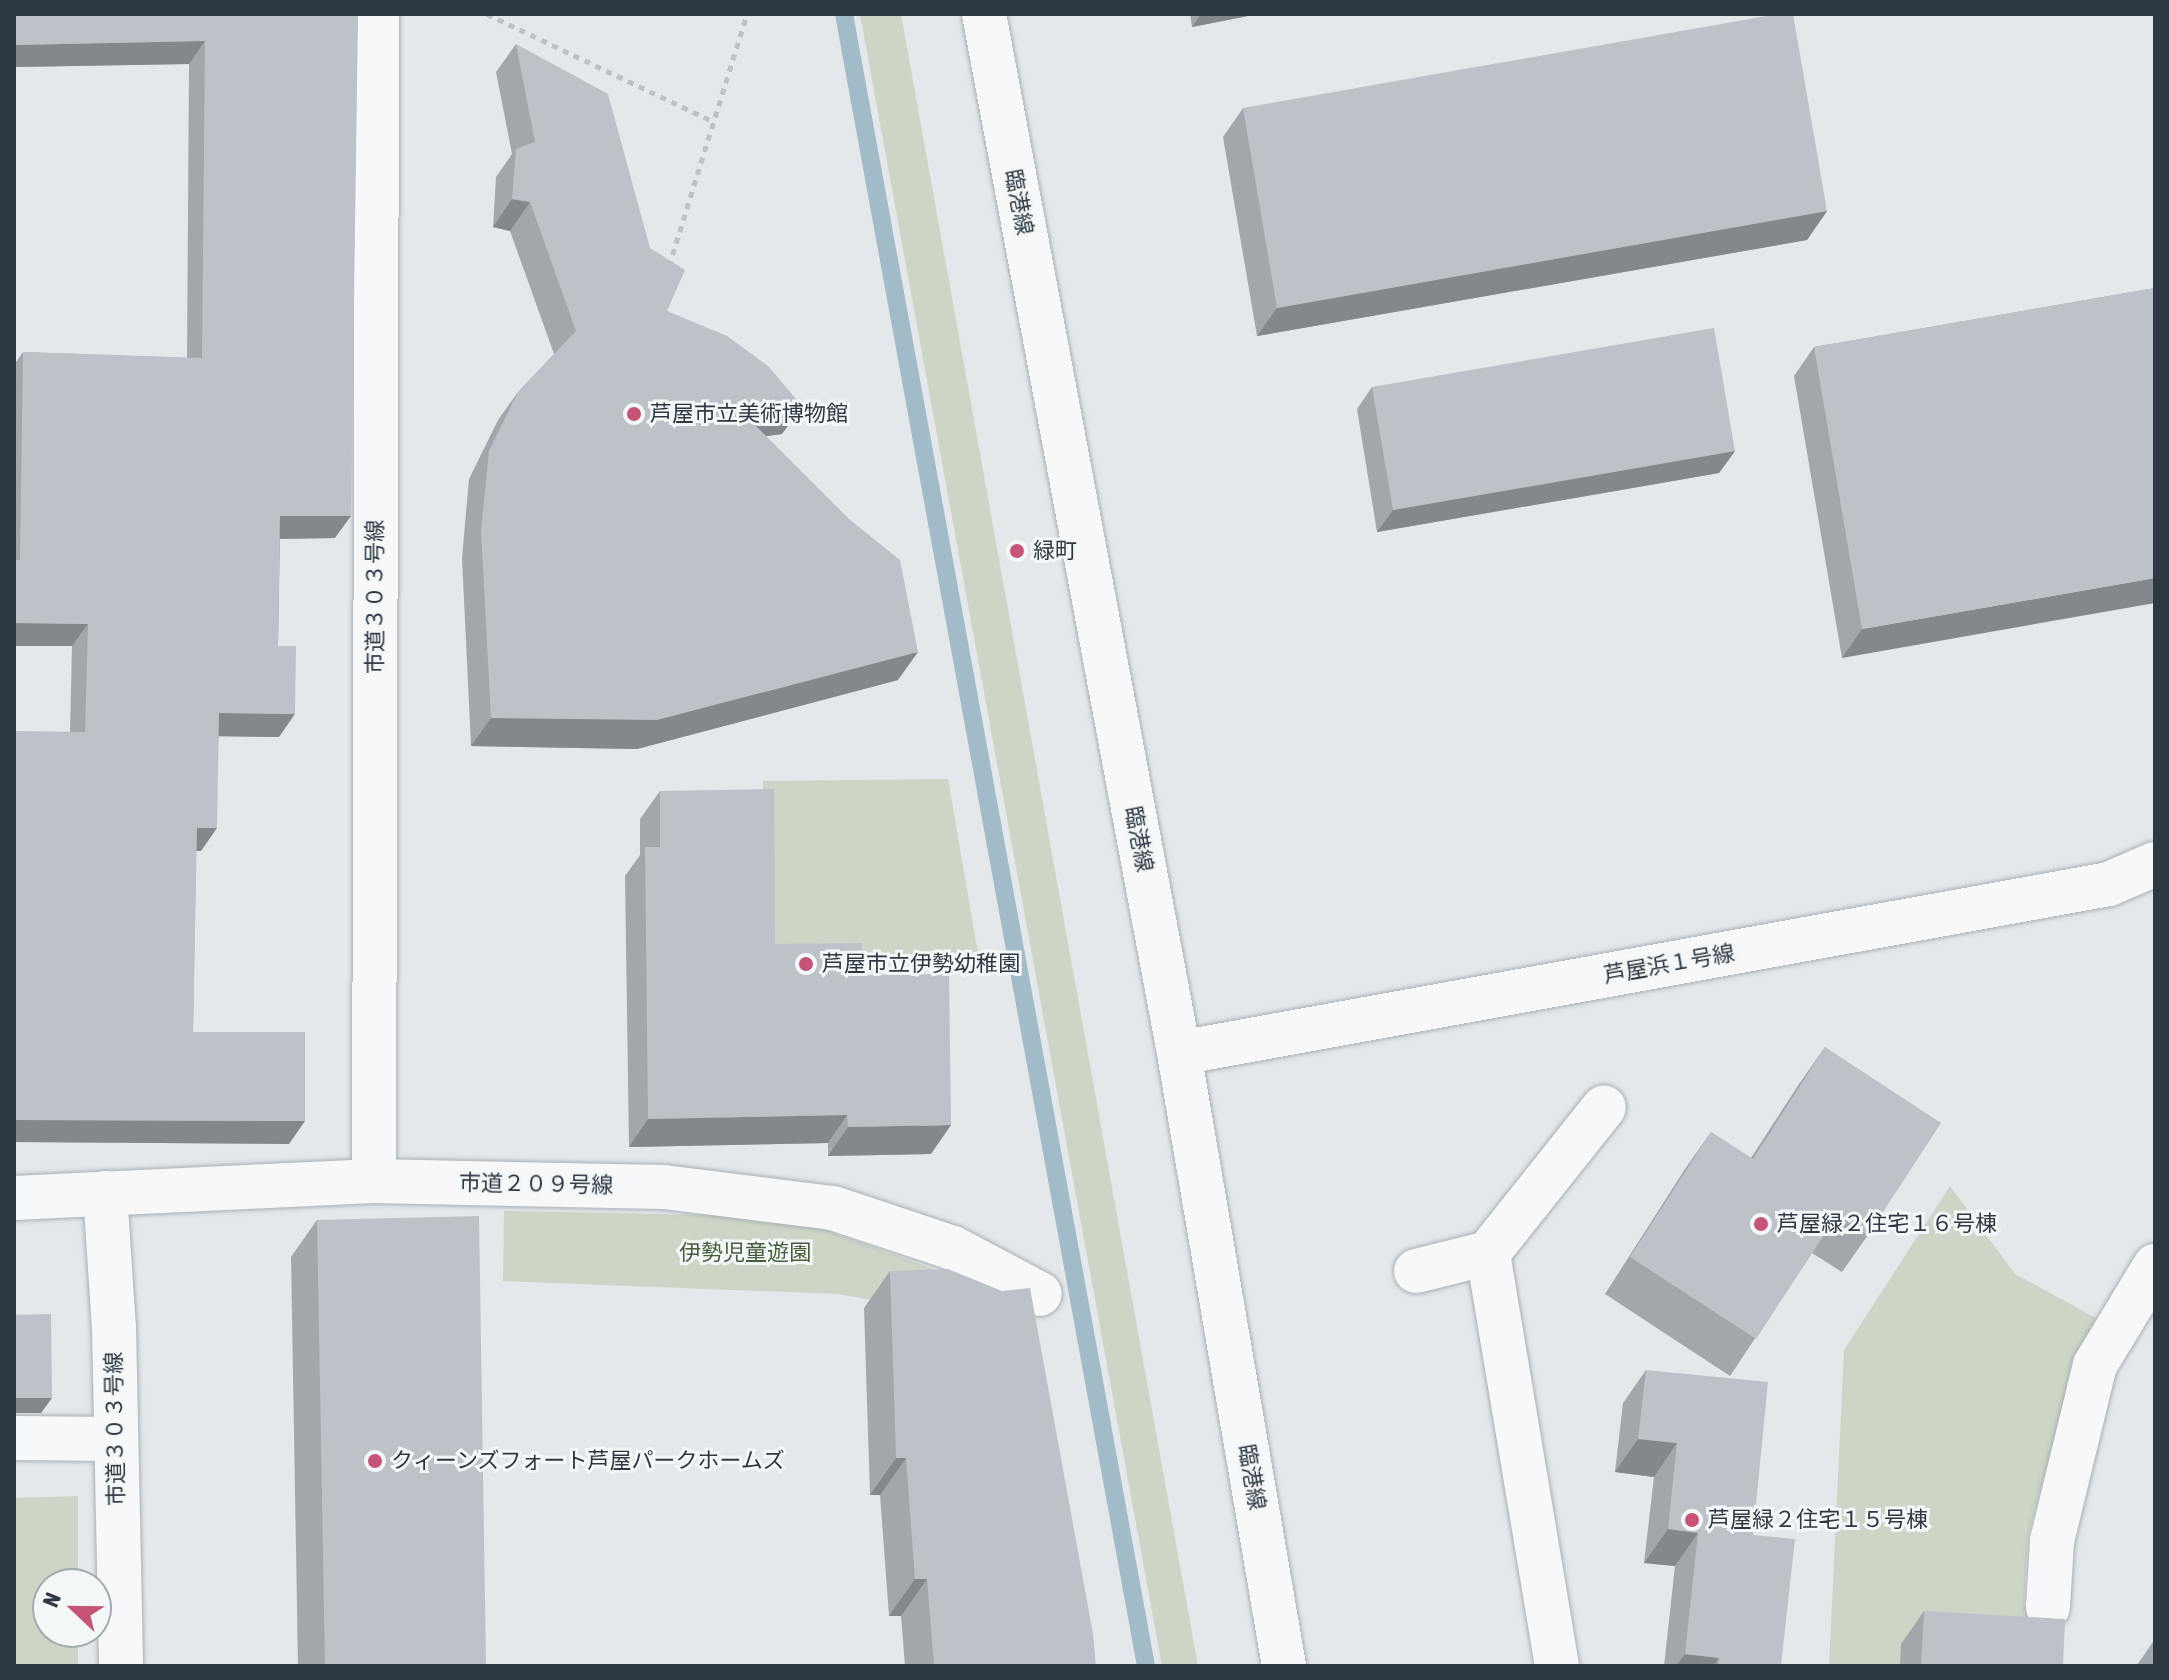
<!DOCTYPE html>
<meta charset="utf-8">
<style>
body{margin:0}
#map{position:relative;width:2169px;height:1680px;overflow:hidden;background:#e4e8eb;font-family:"Asap Condensed","Noto Sans JP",sans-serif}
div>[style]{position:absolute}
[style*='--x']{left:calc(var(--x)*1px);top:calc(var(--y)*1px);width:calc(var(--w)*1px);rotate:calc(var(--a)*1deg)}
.green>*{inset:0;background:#ccd5c6}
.stream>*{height:18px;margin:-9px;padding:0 9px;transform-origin:9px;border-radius:9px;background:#a2bbc9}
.path>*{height:5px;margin-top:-2.5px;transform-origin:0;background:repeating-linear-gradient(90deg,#bec2c7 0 6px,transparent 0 12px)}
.roads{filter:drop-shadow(0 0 2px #a9b0b5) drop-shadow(0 0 2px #a9b0b5)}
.minor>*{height:44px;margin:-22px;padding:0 22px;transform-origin:22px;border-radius:22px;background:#f7f8fa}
.wall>*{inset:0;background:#a2a7ac}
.shaded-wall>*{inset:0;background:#84888c}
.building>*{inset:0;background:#bcc2c8}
.dots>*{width:22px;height:22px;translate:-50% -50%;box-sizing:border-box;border:4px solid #f4f7f8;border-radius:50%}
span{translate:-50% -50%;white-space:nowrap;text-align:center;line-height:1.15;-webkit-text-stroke:6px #f4f7f8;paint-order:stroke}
.street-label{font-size:22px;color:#2d3843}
.poi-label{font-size:22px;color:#2d3843}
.left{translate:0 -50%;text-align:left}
.park-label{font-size:22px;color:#475e3b}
.frame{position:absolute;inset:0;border:16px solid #2d3843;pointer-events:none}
.north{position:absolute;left:32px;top:1568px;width:80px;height:80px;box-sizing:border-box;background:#f4f7f8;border:2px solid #a4abb0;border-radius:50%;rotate:292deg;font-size:22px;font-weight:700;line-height:32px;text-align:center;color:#2d3843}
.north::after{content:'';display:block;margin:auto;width:28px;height:36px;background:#c75376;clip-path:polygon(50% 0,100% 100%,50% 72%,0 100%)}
</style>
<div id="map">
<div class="green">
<div style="clip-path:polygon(860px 14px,901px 14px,1198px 1666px,1162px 1666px)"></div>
<div style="clip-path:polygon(948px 779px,979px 959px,765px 966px,763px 781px)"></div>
<div style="clip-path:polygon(1950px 1186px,2015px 1274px,2096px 1318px,2075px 1362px,2028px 1536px,2024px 1604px,2049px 1666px,1829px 1666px,1844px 1350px)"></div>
<div style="clip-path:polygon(504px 1211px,752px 1216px,811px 1225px,931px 1268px,990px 1300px,901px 1305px,838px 1294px,503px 1281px)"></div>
<div style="clip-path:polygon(78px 1496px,78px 1584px,48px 1584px,48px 1632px,78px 1632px,78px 1666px,14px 1666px,14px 1498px)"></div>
</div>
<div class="stream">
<div style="--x:844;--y:14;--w:1679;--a:79.64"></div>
</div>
<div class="path">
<div style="--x:487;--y:14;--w:247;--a:25.4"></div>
<div style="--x:669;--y:266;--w:264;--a:-72.8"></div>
</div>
<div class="roads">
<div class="minor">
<div style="--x:984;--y:14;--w:1057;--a:79.37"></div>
<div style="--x:1179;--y:1053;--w:622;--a:80.28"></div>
<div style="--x:1179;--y:1053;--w:945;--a:-10.3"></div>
<div style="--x:2109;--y:884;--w:50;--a:-23.5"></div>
<div style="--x:374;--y:1181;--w:1167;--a:-89.85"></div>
<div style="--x:105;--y:1193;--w:134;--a:86.2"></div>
<div style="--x:114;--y:1327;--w:339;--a:88.8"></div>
<div style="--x:14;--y:1198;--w:360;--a:-2.7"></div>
<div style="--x:374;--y:1181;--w:290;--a:1.2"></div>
<div style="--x:664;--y:1187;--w:170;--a:7.1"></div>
<div style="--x:833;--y:1208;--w:126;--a:18.4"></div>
<div style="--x:953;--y:1248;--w:98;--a:27.9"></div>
<div style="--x:1416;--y:1271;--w:74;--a:-14"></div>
<div style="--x:14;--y:1438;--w:101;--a:0.6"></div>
<div style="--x:2048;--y:1607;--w:66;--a:-86.5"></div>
<div style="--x:2052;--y:1541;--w:181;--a:-76.3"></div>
<div style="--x:2095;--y:1365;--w:116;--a:-58.8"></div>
<div style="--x:1557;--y:1666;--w:419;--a:-99.5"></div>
<div style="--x:1488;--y:1253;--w:186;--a:-51.5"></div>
</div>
</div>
<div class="wall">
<div style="clip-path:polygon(14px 14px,358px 14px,335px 538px,280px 539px,278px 646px,279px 737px,219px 736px,201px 851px,196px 851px,193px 1032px,289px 1144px,14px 1142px,70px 732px,72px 646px,14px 646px,14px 365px,23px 352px,187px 358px,189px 64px,14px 67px)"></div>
<div style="clip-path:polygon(1190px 14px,1258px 14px,1192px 27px)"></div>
<div style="clip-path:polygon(516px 44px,667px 311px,802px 406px,782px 434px,766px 436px,898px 680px,637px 749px,471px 746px,462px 558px,469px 479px,498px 420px,518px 392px,554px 354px,510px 231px,493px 227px,496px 177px,512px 154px,496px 72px)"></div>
<div style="clip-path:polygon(1243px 108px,1827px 211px,1807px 240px,1257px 336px,1223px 137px)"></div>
<div style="clip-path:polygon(2155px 288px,1842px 658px,1794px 376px,1814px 347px)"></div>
<div style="clip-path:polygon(1372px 387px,1735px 451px,1719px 473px,1377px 532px,1357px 409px)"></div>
<div style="clip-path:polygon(660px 791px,775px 944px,862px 975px,931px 1154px,828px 1156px,828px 1143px,629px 1147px,625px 876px,640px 855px,640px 819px)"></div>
<div style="clip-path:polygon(1825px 1047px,1868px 1235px,1842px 1272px,1812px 1253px,1730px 1376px,1605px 1294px,1685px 1169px,1711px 1132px,1751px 1158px,1799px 1084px)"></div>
<div style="clip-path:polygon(317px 1220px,486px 1666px,298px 1666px,291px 1257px)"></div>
<div style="clip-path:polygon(890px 1271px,1096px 1666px,905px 1666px,901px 1616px,889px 1616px,880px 1495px,870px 1495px,864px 1308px)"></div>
<div style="clip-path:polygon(1646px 1370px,1753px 1535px,1781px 1666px,1664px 1666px,1675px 1566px,1644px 1563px,1654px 1477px,1615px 1472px,1623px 1403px)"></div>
<div style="clip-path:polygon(1924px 1611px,2063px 1666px,1900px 1666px,1901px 1644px)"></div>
<div style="clip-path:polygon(2155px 1639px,2155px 1666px,2137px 1666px,2137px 1665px)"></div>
</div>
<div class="shaded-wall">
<div style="clip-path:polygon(1201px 14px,1258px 14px,1192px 27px)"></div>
<div style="clip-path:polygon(205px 41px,189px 64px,14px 67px,14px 45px)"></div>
<div style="clip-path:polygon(512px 199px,530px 202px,510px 231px,493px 227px)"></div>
<div style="clip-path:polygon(1827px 211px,1807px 240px,1257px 336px,1277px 308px)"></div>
<div style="clip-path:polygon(802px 406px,782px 434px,724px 442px,744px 414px)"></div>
<div style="clip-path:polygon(1735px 451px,1719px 473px,1377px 532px,1393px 510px)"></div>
<div style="clip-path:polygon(280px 516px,351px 516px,335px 538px,265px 539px)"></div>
<div style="clip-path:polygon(2155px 578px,2155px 603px,1842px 658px,1862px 629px)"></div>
<div style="clip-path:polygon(14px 623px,88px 624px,72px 646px,14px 646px)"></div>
<div style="clip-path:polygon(918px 652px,898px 680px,637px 749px,471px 746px,491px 718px)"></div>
<div style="clip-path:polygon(219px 713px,295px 714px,279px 737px,203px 736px)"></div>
<div style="clip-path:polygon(197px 828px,217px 828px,201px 851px,181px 851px)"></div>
<div style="clip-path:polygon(847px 1115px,828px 1143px,629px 1147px,648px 1119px)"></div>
<div style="clip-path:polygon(14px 1120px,305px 1121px,289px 1144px,14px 1142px)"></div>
<div style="clip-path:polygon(951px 1125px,931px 1154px,828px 1156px,848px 1127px)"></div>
<div style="clip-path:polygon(14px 1398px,52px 1398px,41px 1413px,14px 1413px)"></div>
<div style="clip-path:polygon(1638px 1439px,1677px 1443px,1654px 1477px,1615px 1472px)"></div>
<div style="clip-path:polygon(896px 1458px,906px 1458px,880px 1495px,870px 1495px)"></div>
<div style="clip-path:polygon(1668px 1529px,1698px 1533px,1675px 1566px,1644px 1563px)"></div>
<div style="clip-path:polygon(915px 1579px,927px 1579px,901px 1616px,889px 1616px)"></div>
<div style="clip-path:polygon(1685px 1654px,1719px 1658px,1713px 1666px,1676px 1666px)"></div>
</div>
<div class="building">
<div style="clip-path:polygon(14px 14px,358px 14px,351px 516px,280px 516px,278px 646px,296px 646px,295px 714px,219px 713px,217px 828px,197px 828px,193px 1032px,305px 1032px,305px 1121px,14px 1120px,14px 731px,85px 732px,88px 624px,14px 623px,14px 560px,20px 560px,23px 352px,202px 358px,205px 41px,14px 45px)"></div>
<div style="clip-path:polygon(1778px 14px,1793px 14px,1827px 211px,1277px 308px,1243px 108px)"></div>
<div style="clip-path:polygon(516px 44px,608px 94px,650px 248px,685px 270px,667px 311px,727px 336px,768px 366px,802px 406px,744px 414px,849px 519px,900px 560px,918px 652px,657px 720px,491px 718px,481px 530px,489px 451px,518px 392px,576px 331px,530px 202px,512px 199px,516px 149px,535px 142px)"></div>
<div style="clip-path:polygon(2155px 288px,2155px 578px,1862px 629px,1814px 347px)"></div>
<div style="clip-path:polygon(1714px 328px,1735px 451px,1393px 510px,1372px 387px)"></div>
<div style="clip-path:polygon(774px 789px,775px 944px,862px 943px,862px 975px,949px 974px,951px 1125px,848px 1127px,847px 1115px,648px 1119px,645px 847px,660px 847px,660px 791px)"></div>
<div style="clip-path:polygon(1825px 1047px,1941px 1123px,1868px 1235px,1837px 1215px,1756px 1339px,1630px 1257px,1711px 1132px,1753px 1159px)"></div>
<div style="clip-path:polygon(479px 1216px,486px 1666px,325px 1666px,317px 1220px)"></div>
<div style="clip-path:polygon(948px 1269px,1002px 1291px,1030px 1288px,1093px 1634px,1096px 1666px,934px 1666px,927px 1579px,915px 1579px,906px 1458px,896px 1458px,890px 1271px)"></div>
<div style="clip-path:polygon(51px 1314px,52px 1398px,14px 1398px,14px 1315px)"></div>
<div style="clip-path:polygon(1646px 1370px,1768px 1382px,1753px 1535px,1795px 1539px,1781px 1666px,1718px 1666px,1719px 1658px,1685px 1654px,1698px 1533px,1668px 1529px,1677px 1443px,1638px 1439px)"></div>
<div style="clip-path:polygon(1924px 1611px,2065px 1619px,2063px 1666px,1921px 1666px)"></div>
</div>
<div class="dots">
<div style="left:634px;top:414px;background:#c75376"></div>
<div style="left:1017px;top:551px;background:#c75376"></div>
<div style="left:806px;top:964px;background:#c75376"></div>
<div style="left:1761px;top:1224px;background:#c75376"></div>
<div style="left:375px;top:1461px;background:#c75376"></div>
<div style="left:1692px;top:1520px;background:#c75376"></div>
</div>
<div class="street-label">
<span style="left:1019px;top:202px;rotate:79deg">臨港線</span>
<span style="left:375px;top:597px;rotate:-90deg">市道３０３号線</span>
<span style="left:1139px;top:839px;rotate:79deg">臨港線</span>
<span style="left:1669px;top:964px;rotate:-10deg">芦屋浜１号線</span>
<span style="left:536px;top:1184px;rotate:1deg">市道２０９号線</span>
<span style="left:115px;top:1429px;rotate:-91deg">市道３０３号線</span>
<span style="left:1252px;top:1477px;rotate:80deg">臨港線</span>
</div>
<div class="poi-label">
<span class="left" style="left:650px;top:414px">芦屋市立美術博物館</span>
<span class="left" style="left:1033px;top:551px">緑町</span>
<span class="left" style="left:822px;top:964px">芦屋市立伊勢幼稚園</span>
<span class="left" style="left:1777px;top:1224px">芦屋緑２住宅１６号棟</span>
<span class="left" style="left:391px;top:1461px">クィーンズフォート芦屋パークホームズ</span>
<span class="left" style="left:1708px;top:1520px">芦屋緑２住宅１５号棟</span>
</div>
<div class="park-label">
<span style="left:745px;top:1253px">伊勢児童遊園</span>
</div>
<div class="frame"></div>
<div class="north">N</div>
</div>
